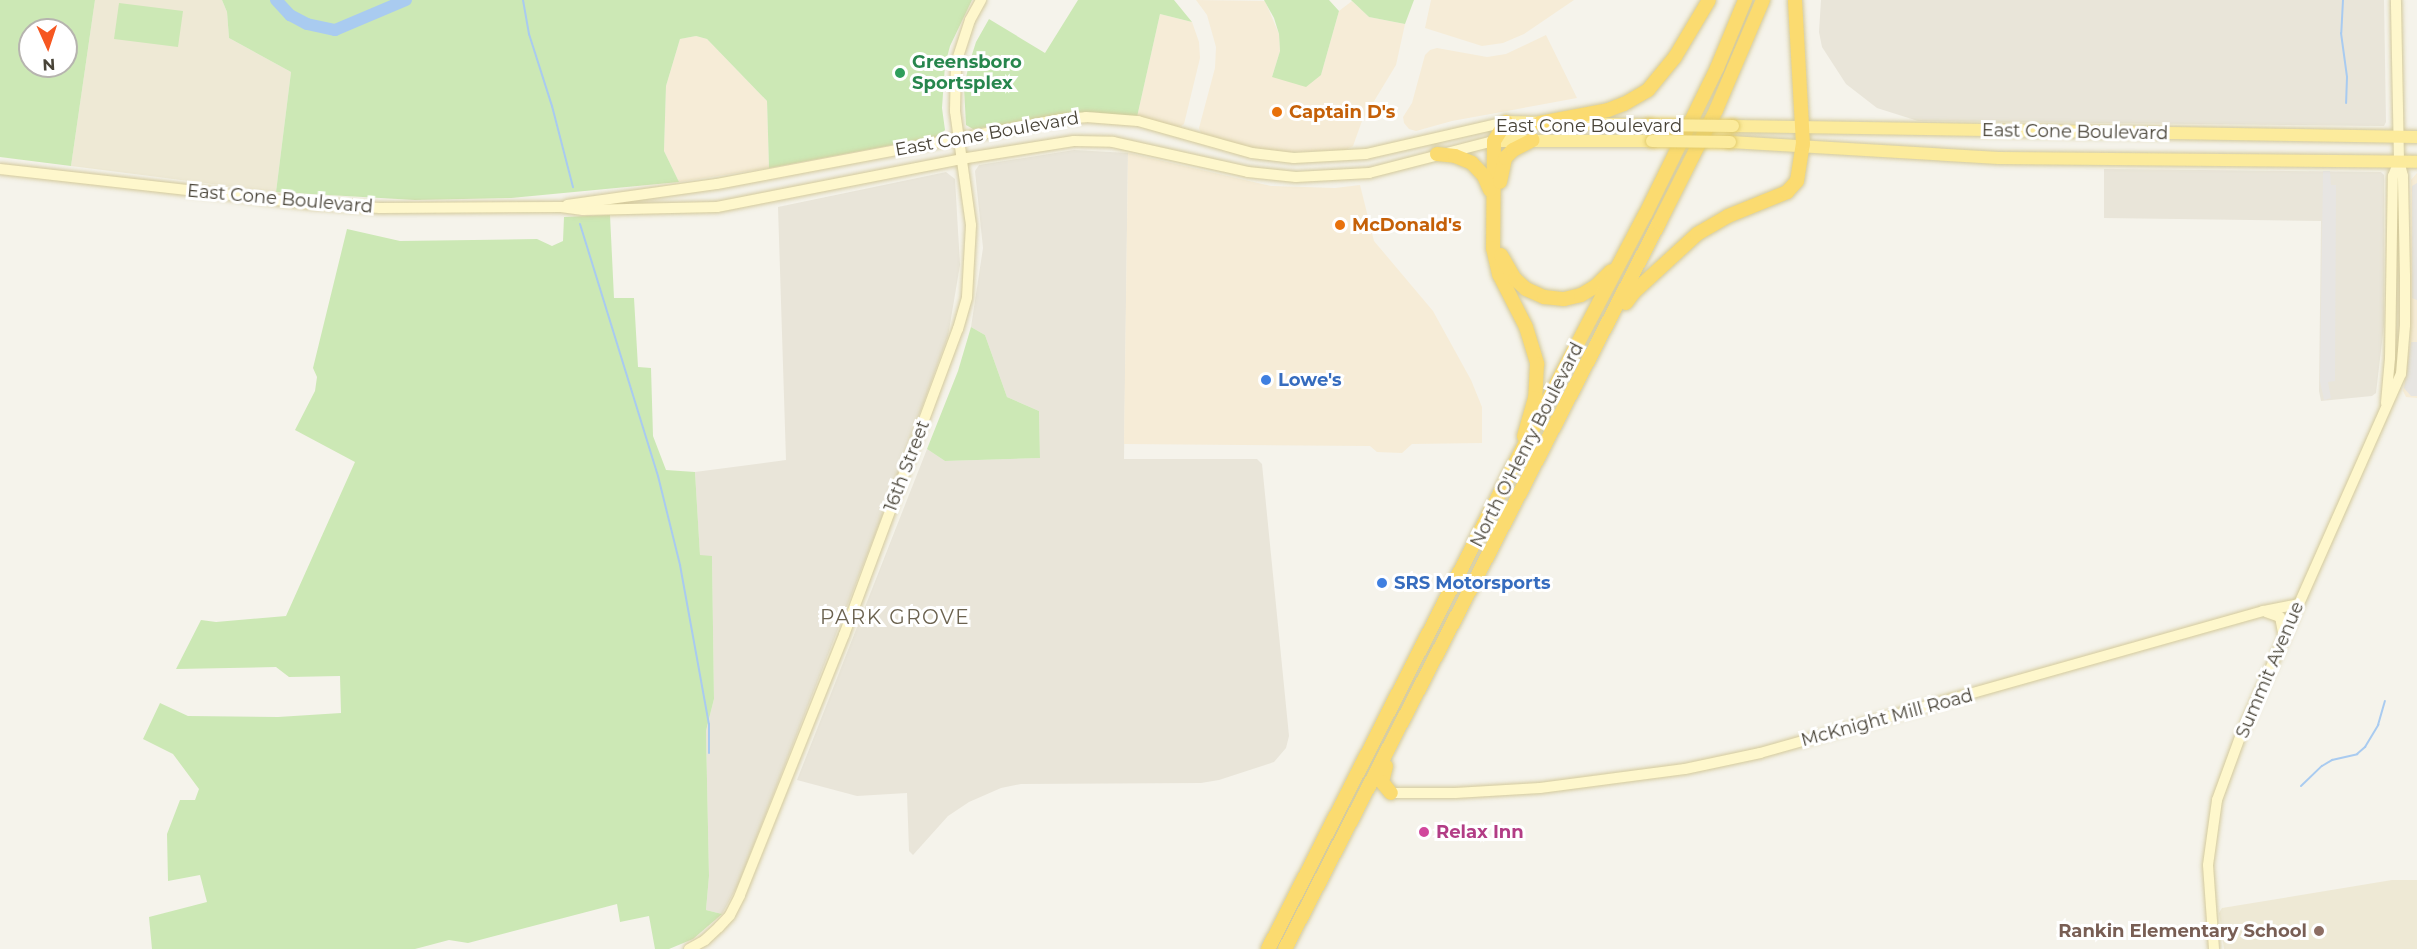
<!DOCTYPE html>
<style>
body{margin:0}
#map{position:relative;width:2417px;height:949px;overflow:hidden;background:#f5f3eb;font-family:Montserrat,sans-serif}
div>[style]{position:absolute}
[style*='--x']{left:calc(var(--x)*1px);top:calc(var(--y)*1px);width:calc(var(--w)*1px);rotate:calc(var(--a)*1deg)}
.residential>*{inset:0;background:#e9e5d9}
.commercial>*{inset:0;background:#f6ecd7}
.education>*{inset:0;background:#eee9d5}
.green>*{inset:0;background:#cce8b5}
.parking>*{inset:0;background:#e7e5e2}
.stream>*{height:2px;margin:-1px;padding:0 1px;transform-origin:1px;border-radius:1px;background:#a9cbf0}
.river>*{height:12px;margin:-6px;padding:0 6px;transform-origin:6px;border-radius:6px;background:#a9cbf0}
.roads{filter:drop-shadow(0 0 2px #d4ca9b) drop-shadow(0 0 2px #d4ca9b)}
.secondary>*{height:10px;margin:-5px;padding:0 5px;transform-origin:5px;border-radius:5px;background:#fef7cc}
.primary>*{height:12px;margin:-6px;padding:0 6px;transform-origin:6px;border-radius:6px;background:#fceb9c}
.highway>*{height:14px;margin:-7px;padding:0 7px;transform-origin:7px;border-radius:7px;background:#fbdb70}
.bridges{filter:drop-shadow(0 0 2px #e2cb6b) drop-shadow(0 0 2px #e2cb6b)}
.primary-bridge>*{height:12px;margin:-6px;padding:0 6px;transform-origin:6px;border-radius:6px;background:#fceb9c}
.dots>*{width:16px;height:16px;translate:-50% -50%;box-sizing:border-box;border:3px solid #fff;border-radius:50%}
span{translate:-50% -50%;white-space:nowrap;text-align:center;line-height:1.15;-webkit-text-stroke:6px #fff;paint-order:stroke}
.leisure-label{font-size:18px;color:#27864d;font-weight:700}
.left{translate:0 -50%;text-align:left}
.food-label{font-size:18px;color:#c56008;font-weight:700}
.street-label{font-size:18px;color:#494438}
.shop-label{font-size:18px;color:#366cbe;font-weight:700}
.hotel-label{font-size:18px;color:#b23c85;font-weight:700}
.education-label{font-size:18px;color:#785e54;font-weight:700}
.right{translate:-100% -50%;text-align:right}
.neighbourhood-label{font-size:20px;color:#6c6350;letter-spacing:1.5px}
.north{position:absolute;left:18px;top:18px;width:60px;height:60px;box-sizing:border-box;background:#fff;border:2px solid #b6b4af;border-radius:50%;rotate:177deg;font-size:16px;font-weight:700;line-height:24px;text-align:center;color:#494438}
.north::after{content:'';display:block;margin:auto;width:21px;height:27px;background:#f65721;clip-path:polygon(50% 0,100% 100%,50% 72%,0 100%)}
</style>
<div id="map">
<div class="residential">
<div style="clip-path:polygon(1821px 0,2384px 0,2386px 122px,2384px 126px,1918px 121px,1877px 108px,1846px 84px,1822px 47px,1819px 32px)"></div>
<div style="clip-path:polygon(1074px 150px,1128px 153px,1124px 459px,1257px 459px,1262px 464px,1289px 736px,1286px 748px,1274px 762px,1219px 780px,1201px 783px,1021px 784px,1001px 788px,969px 802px,948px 816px,913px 855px,909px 851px,907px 793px,857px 796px,797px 780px,927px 449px,945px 461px,1040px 458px,1039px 411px,1007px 397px,985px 335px,971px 327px,983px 248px,975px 171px,979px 165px)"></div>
<div style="clip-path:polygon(2104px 169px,2381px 172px,2384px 175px,2384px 325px,2376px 393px,2372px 396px,2321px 401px,2319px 391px,2321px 221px,2104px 218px)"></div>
<div style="clip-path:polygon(946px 172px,955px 179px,960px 265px,948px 336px,885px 509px,738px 885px,722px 914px,706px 910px,709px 876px,706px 731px,714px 699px,712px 556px,700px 556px,695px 472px,786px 460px,778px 207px)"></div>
</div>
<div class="commercial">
<div style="clip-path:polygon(1196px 0,1265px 1px,1279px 34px,1280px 51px,1272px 77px,1321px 75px,1339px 11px,1352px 1px,1369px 17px,1405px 24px,1396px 65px,1362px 121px,1353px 146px,1345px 150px,1288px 152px,1249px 147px,1201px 133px,1199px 128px,1215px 68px,1216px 47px,1207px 15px)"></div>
<div style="clip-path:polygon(1431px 0,1574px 0,1524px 34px,1503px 43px,1482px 46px,1425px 28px)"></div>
<div style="clip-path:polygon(1160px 14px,1192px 22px,1199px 42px,1200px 58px,1184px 124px,1179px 127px,1137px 117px)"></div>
<div style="clip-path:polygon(1546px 35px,1577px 98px,1452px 121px,1416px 131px,1409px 129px,1404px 123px,1403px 117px,1412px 103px,1425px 55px,1430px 50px,1437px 48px,1487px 57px,1506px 54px)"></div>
<div style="clip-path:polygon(696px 36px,707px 39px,767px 101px,769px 168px,679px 182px,664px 151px,666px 86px,680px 39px)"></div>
<div style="clip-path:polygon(1128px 153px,1271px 186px,1335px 188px,1360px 185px,1374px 241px,1433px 311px,1471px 380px,1482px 407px,1482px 443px,1412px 444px,1402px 453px,1377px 452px,1370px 446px,1124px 444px)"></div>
<div style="clip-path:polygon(2417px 173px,2417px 398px,2406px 397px,2403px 391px,2410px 341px,2411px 180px)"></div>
</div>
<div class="education">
<div style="clip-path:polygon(95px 0,222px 0,227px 12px,229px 38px,291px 72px,276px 192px,71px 166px)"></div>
<div style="clip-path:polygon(2392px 880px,2417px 880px,2417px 949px,2224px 949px,2219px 913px,2222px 908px)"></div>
</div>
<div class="green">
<div style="clip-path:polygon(evenodd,0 0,95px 0,71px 166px,0 157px,0 0,30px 30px,66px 30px,66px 66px,30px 66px,30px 30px)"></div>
<div style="clip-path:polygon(222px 0,972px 0,950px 46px,945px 65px,942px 108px,945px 130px,940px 136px,769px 168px,767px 101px,707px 39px,696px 36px,680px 39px,666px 86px,664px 151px,679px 182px,511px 198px,415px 200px,276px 192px,291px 72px,229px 38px,227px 12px)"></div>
<div style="clip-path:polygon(1078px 0,1174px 0,1192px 22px,1160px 14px,1137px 117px,1092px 112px,973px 129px,966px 125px,964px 87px,969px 64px,976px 42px,989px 19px,1045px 53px)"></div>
<div style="clip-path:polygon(1264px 0,1329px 0,1339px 11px,1321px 75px,1306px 87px,1272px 77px,1280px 51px,1279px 34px,1274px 18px)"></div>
<div style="clip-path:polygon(1351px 0,1414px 0,1405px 24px,1369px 17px)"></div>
<div style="clip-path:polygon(119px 3px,183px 11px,178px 47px,114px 39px)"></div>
<div style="clip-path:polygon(610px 215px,614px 298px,634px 298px,638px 367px,651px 368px,653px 436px,666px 470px,695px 472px,700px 555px,712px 556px,714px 699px,706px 731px,709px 876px,706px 910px,722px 914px,693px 939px,669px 949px,655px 949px,649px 916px,620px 922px,617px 904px,468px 943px,449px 940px,415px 949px,152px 949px,149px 917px,207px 902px,200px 875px,168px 881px,167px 834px,180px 800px,195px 800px,199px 789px,173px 754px,143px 739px,160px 703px,188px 716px,278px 717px,341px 713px,340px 676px,289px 677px,276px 667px,176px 669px,201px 620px,216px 622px,286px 616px,355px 462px,295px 430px,315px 391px,317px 377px,313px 368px,347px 229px,400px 241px,537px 239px,552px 246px,563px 241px,564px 217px)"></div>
<div style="clip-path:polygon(971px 327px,985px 335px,1007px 397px,1039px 411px,1040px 458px,945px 461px,927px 449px,958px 371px)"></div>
</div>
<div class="parking">
<div style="clip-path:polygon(2323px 171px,2330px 171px,2331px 185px,2336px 185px,2335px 381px,2328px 382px,2331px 398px,2324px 400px,2320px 381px)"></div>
<div style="clip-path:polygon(2417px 183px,2417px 300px,2412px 298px,2412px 186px)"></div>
<div style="clip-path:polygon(2411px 342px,2417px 342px,2417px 396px,2411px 396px,2404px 388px)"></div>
</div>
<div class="stream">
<div style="--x:523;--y:0;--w:35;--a:80"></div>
<div style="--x:529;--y:34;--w:76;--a:72.3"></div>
<div style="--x:552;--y:106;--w:84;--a:75.5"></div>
<div style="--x:2343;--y:0;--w:33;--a:93"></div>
<div style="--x:2341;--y:33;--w:44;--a:82.2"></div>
<div style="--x:2347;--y:77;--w:26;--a:92"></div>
<div style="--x:580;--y:224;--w:264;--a:72.8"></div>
<div style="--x:658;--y:476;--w:92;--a:76.1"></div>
<div style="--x:680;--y:565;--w:162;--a:79.7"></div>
<div style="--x:709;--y:724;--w:29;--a:90"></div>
<div style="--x:2301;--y:786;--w:29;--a:-44"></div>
<div style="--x:2322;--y:766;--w:12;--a:-31"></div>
<div style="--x:2332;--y:760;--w:26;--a:-13"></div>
<div style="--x:2357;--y:754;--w:11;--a:-41"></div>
<div style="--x:2365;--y:747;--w:26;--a:-59"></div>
<div style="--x:2378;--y:725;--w:25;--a:-74"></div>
</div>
<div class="river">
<div style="--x:276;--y:0;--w:21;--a:47"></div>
<div style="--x:290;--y:15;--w:19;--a:28"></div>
<div style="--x:307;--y:24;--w:29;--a:12"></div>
<div style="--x:335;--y:30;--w:77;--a:-22.9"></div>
</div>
<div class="roads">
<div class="secondary">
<div style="--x:0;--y:169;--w:316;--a:6.4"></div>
<div style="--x:314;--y:204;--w:66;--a:3.5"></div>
<div style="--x:380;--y:208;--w:181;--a:-0.3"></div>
<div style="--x:561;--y:207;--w:22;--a:8"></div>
<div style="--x:583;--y:210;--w:134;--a:-1.3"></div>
<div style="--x:717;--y:207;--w:249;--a:-11.1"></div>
<div style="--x:961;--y:159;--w:114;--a:-9.1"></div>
<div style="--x:1074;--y:141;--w:39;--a:1"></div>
<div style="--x:1113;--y:142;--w:138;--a:12.5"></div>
<div style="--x:1248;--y:172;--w:48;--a:5.9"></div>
<div style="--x:1296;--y:177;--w:73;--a:-3.1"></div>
<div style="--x:1369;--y:173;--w:129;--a:-14.4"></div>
<div style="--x:567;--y:205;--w:151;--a:-8"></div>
<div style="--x:717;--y:184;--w:349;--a:-10.7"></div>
<div style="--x:1060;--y:119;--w:26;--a:-4"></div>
<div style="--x:1086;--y:117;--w:52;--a:4.4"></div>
<div style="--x:1138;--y:121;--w:118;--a:15.7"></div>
<div style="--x:1252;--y:153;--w:42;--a:6.8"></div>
<div style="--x:1294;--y:158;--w:72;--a:-3.2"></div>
<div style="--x:1366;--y:154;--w:144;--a:-12.9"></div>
<div style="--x:2386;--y:403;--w:45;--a:-84.9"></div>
<div style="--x:2390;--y:358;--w:182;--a:-89.1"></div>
<div style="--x:2393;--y:176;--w:16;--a:-68"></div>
<div style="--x:2266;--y:612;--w:15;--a:20"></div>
<div style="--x:2280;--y:617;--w:20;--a:79"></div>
<div style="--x:1391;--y:793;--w:64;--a:0"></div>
<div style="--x:1455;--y:793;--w:85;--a:-3.4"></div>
<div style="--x:1540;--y:788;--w:146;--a:-7.5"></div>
<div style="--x:1685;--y:769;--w:77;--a:-12"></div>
<div style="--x:1760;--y:753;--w:523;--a:-15.76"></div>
<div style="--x:2263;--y:611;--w:36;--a:-11"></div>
<div style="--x:689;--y:949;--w:18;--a:-29"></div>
<div style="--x:705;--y:940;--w:19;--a:-43"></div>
<div style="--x:719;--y:927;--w:16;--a:-47"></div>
<div style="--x:730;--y:915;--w:22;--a:-63"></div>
<div style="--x:740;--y:895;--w:280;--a:-68.2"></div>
<div style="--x:844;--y:635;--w:327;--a:-69.6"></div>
<div style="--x:958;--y:329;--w:33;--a:-74"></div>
<div style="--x:967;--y:297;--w:72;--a:-86.8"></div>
<div style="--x:971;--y:225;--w:115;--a:-98"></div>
<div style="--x:955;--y:111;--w:48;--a:-88.8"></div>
<div style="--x:956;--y:63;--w:45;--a:-72"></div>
<div style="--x:970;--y:20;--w:23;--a:-61"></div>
<div style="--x:2214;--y:949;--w:84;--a:-94.1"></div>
<div style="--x:2208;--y:865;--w:66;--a:-82.1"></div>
<div style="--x:2217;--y:800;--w:67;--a:-69.9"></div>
<div style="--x:2240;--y:737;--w:397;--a:-66.1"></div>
<div style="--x:2401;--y:374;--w:49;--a:-85.3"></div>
<div style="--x:2405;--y:325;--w:50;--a:-90"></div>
<div style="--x:2405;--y:275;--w:99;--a:-91.2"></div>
<div style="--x:2403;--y:176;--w:16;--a:-105"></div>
<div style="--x:2399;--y:161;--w:161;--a:-91.1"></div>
</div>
<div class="primary">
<div style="--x:1506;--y:122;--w:143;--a:1.2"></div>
<div style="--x:1733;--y:126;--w:684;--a:0.92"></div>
<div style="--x:1494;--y:141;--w:158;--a:0"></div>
<div style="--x:1730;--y:142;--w:269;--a:3.4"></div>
<div style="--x:1999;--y:158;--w:418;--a:0.5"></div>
</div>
<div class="highway">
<div style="--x:1506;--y:122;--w:22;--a:122"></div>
<div style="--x:1494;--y:141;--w:107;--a:90.5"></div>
<div style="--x:1493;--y:248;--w:27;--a:77"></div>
<div style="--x:1499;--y:274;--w:59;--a:63"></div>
<div style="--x:1526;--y:327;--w:39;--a:73"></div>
<div style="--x:1537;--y:364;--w:34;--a:93"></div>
<div style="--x:1535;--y:398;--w:40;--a:106"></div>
<div style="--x:1540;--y:123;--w:69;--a:-10.8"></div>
<div style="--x:1608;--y:110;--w:17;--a:-21"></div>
<div style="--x:1624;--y:104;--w:28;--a:-30"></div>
<div style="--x:1648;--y:90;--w:43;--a:-50.7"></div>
<div style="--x:1675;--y:57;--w:66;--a:-59.2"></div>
<div style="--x:1437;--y:154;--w:18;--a:6"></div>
<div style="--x:1455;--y:156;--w:18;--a:22"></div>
<div style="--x:1472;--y:163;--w:18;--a:47"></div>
<div style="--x:1484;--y:176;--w:15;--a:67"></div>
<div style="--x:1500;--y:182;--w:25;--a:-78"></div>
<div style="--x:1505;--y:158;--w:11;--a:-45"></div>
<div style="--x:1513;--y:150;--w:22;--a:-27"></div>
<div style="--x:1501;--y:255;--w:28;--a:60"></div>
<div style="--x:1515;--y:279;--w:15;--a:42"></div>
<div style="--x:1526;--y:289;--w:20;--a:24"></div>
<div style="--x:1544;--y:297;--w:20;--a:6"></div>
<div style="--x:1564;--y:299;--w:17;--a:-13"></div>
<div style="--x:1581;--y:295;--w:17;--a:-31"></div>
<div style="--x:1596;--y:286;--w:21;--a:-45"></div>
<div style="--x:1626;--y:303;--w:14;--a:-54"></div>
<div style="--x:1634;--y:292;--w:86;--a:-42.6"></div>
<div style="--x:1697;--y:234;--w:36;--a:-30"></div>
<div style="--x:1728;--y:216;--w:64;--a:-22.1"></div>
<div style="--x:1787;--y:192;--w:15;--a:-48"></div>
<div style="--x:1797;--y:181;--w:37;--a:-81"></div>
<div style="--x:1803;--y:144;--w:144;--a:-93.2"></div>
<div style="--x:1386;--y:766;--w:16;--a:104"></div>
<div style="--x:1382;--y:782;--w:14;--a:51"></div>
<div style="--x:1268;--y:949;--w:541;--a:-63.06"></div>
<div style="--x:1513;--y:467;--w:284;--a:-62.4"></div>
<div style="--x:1645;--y:215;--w:164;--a:-63.9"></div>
<div style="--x:1717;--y:68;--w:74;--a:-67.6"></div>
<div style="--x:1285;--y:949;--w:817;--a:-62.74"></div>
<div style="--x:1659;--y:223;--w:127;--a:-63.2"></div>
<div style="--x:1716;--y:110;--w:120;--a:-66.9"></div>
</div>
</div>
<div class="bridges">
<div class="primary-bridge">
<div style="--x:1649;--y:125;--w:84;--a:0.7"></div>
<div style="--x:1652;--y:141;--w:78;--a:0.7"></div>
</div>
</div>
<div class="dots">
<div style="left:900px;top:73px;background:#2e9e5b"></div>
<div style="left:1277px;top:112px;background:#e8710a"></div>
<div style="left:1340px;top:225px;background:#e8710a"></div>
<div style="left:1266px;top:380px;background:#3f7fe0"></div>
<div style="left:1382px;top:583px;background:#3f7fe0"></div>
<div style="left:1424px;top:832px;background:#d1479c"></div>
<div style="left:2319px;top:931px;background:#8d6e63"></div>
</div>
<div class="leisure-label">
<span class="left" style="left:912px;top:73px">Greensboro<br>Sportsplex</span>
</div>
<div class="food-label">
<span class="left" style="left:1289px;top:112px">Captain D's</span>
<span class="left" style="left:1352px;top:225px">McDonald's</span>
</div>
<div class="street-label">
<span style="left:1589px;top:126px">East Cone Boulevard</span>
<span style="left:2075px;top:132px;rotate:1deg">East Cone Boulevard</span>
<span style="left:987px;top:134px;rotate:-10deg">East Cone Boulevard</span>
<span style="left:280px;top:199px;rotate:5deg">East Cone Boulevard</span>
<span style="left:1527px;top:445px;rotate:-63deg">North O'Henry Boulevard</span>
<span style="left:907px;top:466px;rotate:-69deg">16th Street</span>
<span style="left:2270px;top:670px;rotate:-67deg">Summit Avenue</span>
<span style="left:1887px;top:718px;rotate:-15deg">McKnight Mill Road</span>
</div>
<div class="shop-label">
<span class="left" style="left:1278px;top:380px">Lowe's</span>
<span class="left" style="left:1394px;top:583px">SRS Motorsports</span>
</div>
<div class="hotel-label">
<span class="left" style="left:1436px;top:832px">Relax Inn</span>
</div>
<div class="education-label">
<span class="right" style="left:2307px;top:931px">Rankin Elementary School</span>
</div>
<div class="neighbourhood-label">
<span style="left:895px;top:617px">PARK GROVE</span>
</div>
<div class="north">N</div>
</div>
